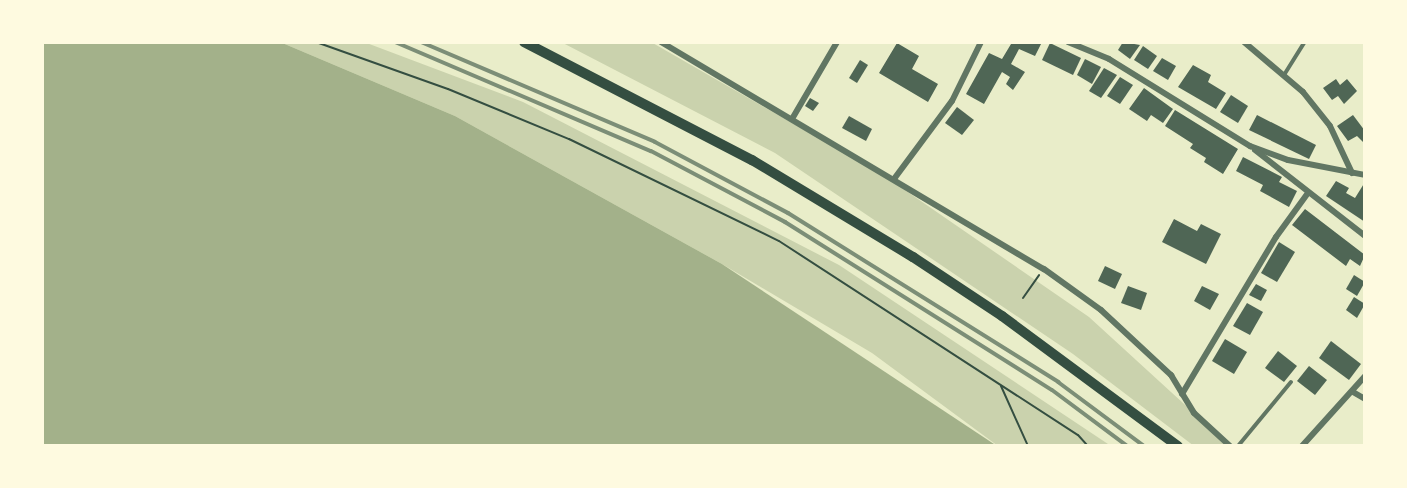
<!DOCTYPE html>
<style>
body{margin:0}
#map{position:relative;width:1407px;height:488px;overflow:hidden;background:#e9edc9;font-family:"Alegreya Sans",sans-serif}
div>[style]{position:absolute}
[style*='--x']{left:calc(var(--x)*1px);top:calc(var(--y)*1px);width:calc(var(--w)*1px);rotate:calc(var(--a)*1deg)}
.green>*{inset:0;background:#cad2ad}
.water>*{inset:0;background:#a3b18a}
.building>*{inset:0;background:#4f6655}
.path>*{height:2px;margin:-1px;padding:0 1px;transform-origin:1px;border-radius:1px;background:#344e41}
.service>*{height:4px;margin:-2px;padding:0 2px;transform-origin:2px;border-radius:2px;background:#617663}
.minor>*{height:6px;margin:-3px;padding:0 3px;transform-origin:3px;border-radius:3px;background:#617663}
.primary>*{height:10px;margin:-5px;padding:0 5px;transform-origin:5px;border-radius:5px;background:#344e41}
.rail>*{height:4px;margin:-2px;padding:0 2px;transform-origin:2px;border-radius:2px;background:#7c8e77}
span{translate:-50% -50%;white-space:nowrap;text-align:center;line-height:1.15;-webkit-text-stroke:5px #fefae0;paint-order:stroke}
.frame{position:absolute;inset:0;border:44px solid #fefae0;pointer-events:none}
</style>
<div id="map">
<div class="green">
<div style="clip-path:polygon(280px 42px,364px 42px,523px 102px,839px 265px,1111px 446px,998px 446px,872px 353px,722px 264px,455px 116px)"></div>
<div style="clip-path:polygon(561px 42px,651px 42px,886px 177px,1089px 317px,1230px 446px,1194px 446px,1073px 354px,775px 153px)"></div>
</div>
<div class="water">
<div style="clip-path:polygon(42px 42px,280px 42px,455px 116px,722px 264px,997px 446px,42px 446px)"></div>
</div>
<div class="building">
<div style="clip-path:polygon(1007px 42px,1042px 42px,1035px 56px,1019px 49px,1011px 64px,1025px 72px,1013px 90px,1006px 84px,1010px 77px,1002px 72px,984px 104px,966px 94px,989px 53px,1002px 59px,1011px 44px)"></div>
<div style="clip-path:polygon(1123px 42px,1140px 45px,1130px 59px,1118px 50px)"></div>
<div style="clip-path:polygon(897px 43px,919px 56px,912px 69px,938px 84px,928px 102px,879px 73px)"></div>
<div style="clip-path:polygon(1050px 43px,1081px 58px,1073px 75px,1042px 60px)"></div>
<div style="clip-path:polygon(1143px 46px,1157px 56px,1148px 69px,1134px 60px)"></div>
<div style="clip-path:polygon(1162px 58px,1176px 66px,1168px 80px,1153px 71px)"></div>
<div style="clip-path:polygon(1085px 59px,1101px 67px,1092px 84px,1077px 75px)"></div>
<div style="clip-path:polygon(860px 60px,868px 65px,857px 83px,849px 78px)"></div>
<div style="clip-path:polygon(1193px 65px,1211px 75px,1208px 82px,1226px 93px,1216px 109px,1178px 87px)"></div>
<div style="clip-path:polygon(1104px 68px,1117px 75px,1101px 98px,1089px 91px)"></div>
<div style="clip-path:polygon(1120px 77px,1133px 85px,1120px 104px,1107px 96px)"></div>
<div style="clip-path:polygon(1336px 79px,1340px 85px,1347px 79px,1357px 91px,1344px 104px,1338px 96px,1332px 100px,1323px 88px)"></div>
<div style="clip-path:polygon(1144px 88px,1173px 109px,1163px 123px,1151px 115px,1147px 121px,1129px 109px)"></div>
<div style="clip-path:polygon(1231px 95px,1248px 106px,1238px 123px,1220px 112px)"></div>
<div style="clip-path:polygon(810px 98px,819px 103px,813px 111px,805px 106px)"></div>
<div style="clip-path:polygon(957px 107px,974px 120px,962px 135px,945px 123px)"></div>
<div style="clip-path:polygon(1175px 110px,1238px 149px,1223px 174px,1204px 162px,1206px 158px,1190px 148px,1193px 144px,1165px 126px)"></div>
<div style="clip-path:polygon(1257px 115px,1316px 145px,1309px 159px,1249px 130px)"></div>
<div style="clip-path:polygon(1353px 115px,1365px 131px,1365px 144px,1357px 136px,1348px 141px,1337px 126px)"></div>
<div style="clip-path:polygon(849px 116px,872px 129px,866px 141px,842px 128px)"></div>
<div style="clip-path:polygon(1243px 157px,1282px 177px,1279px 182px,1297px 191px,1289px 207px,1260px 191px,1263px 185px,1236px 171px)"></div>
<div style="clip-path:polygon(1336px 181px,1349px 188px,1346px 193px,1355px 198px,1365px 182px,1365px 222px,1326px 196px)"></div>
<div style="clip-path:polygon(1305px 209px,1365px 255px,1360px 266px,1350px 259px,1346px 266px,1292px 225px)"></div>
<div style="clip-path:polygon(1174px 219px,1197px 231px,1201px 224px,1221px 234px,1206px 264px,1162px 242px)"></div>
<div style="clip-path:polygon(1279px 242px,1295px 252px,1277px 282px,1261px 273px)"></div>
<div style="clip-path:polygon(1105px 266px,1122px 274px,1115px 289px,1098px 281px)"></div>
<div style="clip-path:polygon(1354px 275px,1365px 282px,1357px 296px,1346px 289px)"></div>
<div style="clip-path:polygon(1256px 284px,1267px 290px,1261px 301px,1249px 295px)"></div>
<div style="clip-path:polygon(1128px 286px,1147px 293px,1141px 310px,1121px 303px)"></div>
<div style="clip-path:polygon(1202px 286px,1219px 294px,1210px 310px,1194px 301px)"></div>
<div style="clip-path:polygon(1354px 297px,1365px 304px,1357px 318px,1346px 310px)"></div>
<div style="clip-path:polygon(1247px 303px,1263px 312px,1250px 335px,1233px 326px)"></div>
<div style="clip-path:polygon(1225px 339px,1247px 352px,1234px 374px,1212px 361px)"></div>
<div style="clip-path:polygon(1331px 341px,1361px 364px,1349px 380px,1319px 358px)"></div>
<div style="clip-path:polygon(1278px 351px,1297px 366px,1284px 382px,1265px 368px)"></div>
<div style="clip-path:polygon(1309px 366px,1327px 380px,1315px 395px,1297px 381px)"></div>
</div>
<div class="path">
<div style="--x:316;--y:42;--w:140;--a:19.6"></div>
<div style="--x:448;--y:89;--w:131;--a:22.5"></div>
<div style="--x:569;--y:139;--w:233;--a:25.9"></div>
<div style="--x:779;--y:241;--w:356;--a:33"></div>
<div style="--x:1078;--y:435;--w:15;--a:48"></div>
<div style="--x:1023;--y:298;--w:28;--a:-55"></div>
<div style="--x:1001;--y:386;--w:66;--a:65.8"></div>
</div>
<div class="service">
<div style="--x:1284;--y:75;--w:39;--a:-58"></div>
<div style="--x:1238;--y:446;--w:83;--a:-50.4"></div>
</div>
<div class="minor">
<div style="--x:661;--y:42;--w:445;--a:30.7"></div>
<div style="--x:1044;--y:269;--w:70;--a:35.7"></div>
<div style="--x:1101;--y:310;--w:96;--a:42.9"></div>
<div style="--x:1171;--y:375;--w:44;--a:58.8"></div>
<div style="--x:1194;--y:413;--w:49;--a:42.5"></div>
<div style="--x:1068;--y:42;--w:44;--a:22.5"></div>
<div style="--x:1109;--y:59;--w:166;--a:31.7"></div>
<div style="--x:1250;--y:146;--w:40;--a:20.2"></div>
<div style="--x:1288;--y:160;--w:78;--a:11"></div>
<div style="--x:1244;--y:42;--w:77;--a:40.3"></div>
<div style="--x:1303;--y:92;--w:43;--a:51.5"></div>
<div style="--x:1330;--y:126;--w:52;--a:64.9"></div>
<div style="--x:792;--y:119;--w:89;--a:-59.7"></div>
<div style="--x:1255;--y:150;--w:140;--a:38"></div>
<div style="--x:894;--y:179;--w:97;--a:-53.4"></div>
<div style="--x:952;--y:101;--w:66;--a:-63.8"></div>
<div style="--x:1353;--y:392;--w:14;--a:30"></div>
<div style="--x:1182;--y:394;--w:183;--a:-59.1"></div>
<div style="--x:1276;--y:237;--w:54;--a:-54"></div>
<div style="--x:1302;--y:446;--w:94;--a:-48"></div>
</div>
<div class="primary">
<div style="--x:524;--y:42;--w:257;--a:27.4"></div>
<div style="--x:752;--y:160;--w:188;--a:31.1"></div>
<div style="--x:913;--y:257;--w:107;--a:33.5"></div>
<div style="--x:1002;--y:316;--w:219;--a:36.5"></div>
</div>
<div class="rail">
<div style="--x:395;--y:42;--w:278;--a:23.1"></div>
<div style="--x:651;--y:151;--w:152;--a:27.9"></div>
<div style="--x:785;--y:222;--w:315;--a:32.2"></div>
<div style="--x:1052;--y:390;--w:94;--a:36.7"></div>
<div style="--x:421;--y:42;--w:254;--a:23.1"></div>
<div style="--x:655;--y:142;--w:151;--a:28.1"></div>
<div style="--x:788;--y:213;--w:319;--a:32"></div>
<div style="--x:1058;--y:382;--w:107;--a:36.7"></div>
</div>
<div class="frame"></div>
</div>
